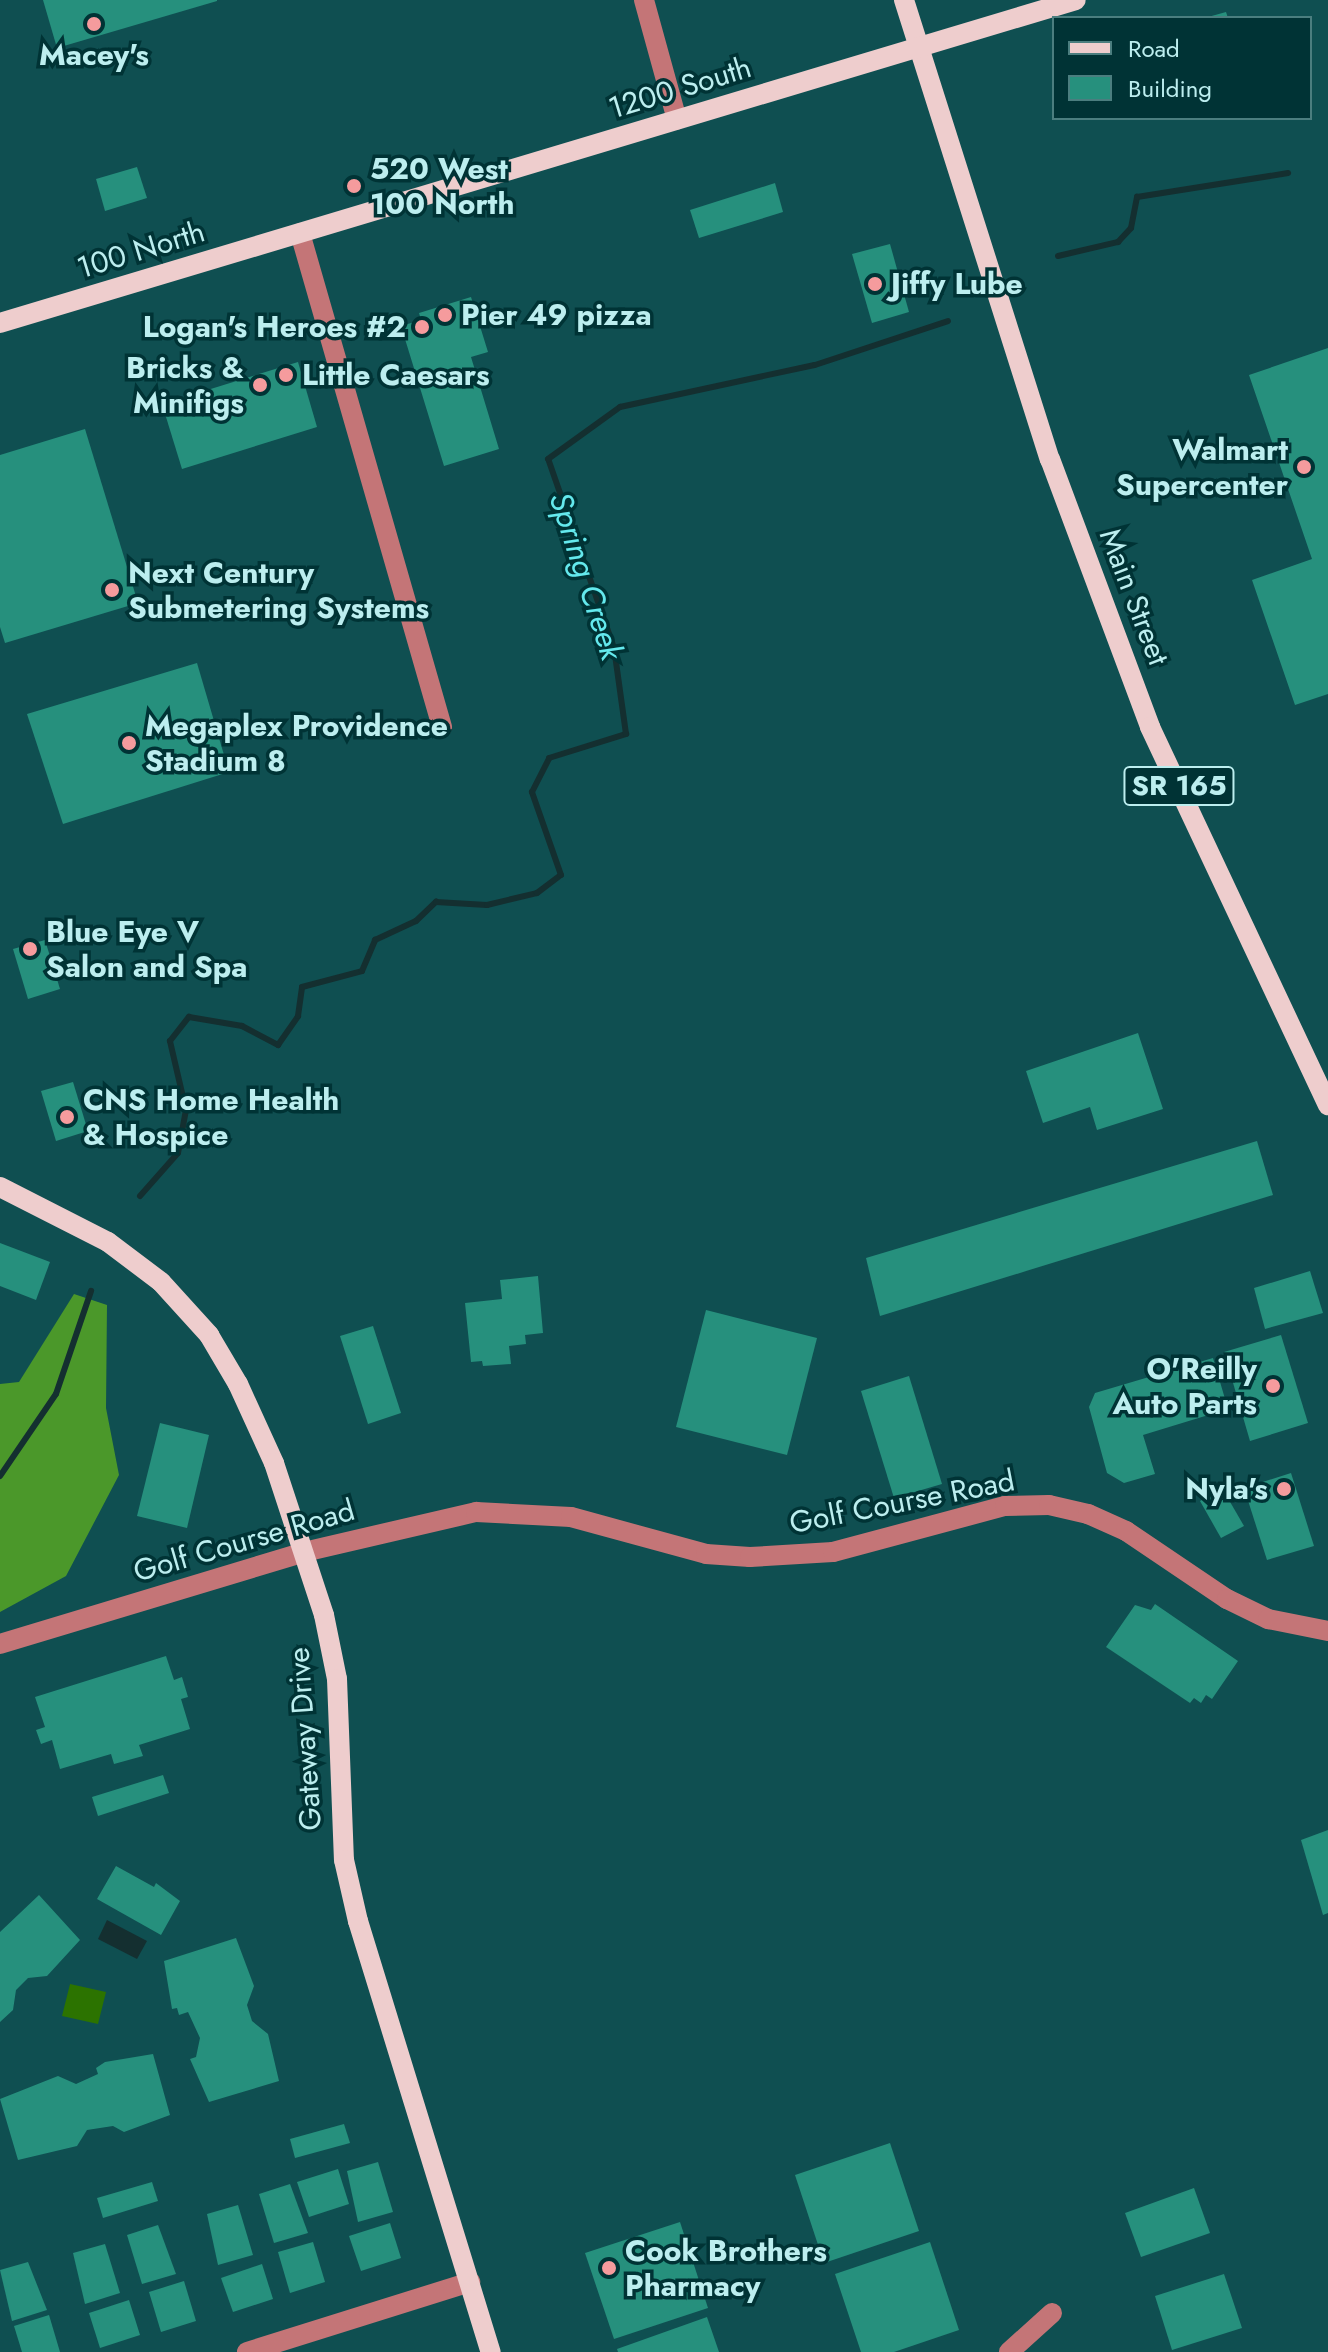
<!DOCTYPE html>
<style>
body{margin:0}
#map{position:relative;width:1328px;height:2352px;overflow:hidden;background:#0f4f51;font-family:Jost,sans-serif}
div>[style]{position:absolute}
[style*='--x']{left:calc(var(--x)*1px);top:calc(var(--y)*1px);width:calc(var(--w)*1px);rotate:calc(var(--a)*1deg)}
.green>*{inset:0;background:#2c7300}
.forest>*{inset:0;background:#4b982a}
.water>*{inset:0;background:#142f30}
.stream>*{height:6px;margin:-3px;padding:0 3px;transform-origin:3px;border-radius:3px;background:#142f30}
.building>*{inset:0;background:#26907d}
.minor>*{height:20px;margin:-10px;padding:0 10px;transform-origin:10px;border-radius:10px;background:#c47577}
.major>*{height:20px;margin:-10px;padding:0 10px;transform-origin:10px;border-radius:10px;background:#eecdcd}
.dots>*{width:22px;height:22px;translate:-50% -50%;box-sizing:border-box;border:4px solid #003335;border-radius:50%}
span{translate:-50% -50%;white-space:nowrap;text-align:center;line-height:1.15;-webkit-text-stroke:7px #003335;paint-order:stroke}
.shield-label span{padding:2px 6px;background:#003335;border:2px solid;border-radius:6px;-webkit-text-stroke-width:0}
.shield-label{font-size:28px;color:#bceeef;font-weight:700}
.poi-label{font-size:30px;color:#bceeef;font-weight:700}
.left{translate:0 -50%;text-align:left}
.right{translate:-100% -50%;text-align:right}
.street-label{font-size:30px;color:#bceeef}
.water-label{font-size:32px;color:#64e9ed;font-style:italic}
.legend{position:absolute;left:1052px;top:16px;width:260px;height:104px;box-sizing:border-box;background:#003335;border:2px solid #4b7e7f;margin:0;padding:10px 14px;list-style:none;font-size:24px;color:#bceeef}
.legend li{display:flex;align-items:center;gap:16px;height:40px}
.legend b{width:40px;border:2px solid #4b7e7f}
</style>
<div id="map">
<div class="green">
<div style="clip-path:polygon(70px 1984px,106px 1992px,98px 2024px,62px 2016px)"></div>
</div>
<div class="forest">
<div style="clip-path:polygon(74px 1294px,107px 1305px,106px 1408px,119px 1475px,66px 1576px,0 1612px,0 1384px,19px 1382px)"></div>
</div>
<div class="water">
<div style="clip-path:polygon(107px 1920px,147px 1941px,137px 1959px,98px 1939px)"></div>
</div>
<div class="stream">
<div style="--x:1058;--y:256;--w:62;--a:-13.1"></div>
<div style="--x:1118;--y:242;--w:19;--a:-47"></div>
<div style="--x:1131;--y:228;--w:32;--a:-79"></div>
<div style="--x:1137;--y:197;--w:153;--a:-9"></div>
<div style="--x:140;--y:1196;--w:57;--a:-48.5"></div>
<div style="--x:178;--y:1153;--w:44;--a:-79.5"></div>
<div style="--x:186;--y:1110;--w:71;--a:-103.1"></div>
<div style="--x:170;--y:1041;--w:31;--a:-52"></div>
<div style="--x:189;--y:1017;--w:54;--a:9.6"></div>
<div style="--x:242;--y:1026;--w:41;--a:27.8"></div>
<div style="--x:278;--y:1045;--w:35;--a:-55"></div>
<div style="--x:298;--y:1016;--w:29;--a:-82"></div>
<div style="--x:302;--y:987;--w:62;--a:-14.9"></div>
<div style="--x:362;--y:971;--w:34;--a:-67"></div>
<div style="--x:375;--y:940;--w:45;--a:-24.9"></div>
<div style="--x:416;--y:921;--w:28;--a:-44"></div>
<div style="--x:436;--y:902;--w:51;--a:3.4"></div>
<div style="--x:487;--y:905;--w:51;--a:-13.5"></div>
<div style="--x:537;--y:893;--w:30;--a:-37"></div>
<div style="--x:561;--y:875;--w:88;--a:-109.3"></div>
<div style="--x:532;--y:792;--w:38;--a:-63"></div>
<div style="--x:549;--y:758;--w:81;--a:-17.3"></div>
<div style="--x:626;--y:734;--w:87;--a:-97.9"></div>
<div style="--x:614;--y:648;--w:200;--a:-109.2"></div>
<div style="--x:548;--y:459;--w:89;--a:-35.8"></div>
<div style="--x:620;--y:407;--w:199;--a:-12.2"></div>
<div style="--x:815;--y:365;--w:140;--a:-18.3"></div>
<div style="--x:0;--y:1476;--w:99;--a:-55.7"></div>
<div style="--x:56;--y:1394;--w:109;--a:-71.2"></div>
</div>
<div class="building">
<div style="clip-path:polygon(43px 0,217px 0,217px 1px,57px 48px)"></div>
<div style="clip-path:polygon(1226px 12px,1228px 18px,1208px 18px,1208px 17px)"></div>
<div style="clip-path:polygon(137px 167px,147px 198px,105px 211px,96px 179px)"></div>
<div style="clip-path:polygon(775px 183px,783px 212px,699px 238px,690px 210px)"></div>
<div style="clip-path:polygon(890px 244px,909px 312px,872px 323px,852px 254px)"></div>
<div style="clip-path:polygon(471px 297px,488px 352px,471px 357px,499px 449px,444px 466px,401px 326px,421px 320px,419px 313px)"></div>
<div style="clip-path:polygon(1328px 348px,1328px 694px,1295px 705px,1252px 580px,1312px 559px,1249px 375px)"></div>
<div style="clip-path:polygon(298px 362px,317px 427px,182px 469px,162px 404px)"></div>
<div style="clip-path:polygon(85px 429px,138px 603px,5px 643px,0 627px,0 455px)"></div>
<div style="clip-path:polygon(197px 663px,229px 772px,63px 824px,27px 714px)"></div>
<div style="clip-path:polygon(45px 940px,60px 989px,28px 999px,13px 949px)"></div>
<div style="clip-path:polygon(1138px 1033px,1163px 1109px,1097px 1130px,1090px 1107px,1043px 1123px,1026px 1071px)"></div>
<div style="clip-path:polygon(73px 1082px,88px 1131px,56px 1141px,41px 1091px)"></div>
<div style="clip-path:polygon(1257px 1141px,1273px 1195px,880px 1316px,866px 1258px)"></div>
<div style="clip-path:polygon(0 1243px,50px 1262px,36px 1300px,0 1286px)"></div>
<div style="clip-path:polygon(1310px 1271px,1323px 1313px,1265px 1329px,1254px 1288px)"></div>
<div style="clip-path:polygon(538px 1276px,543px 1333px,525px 1335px,526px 1344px,509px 1346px,511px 1364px,483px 1366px,482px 1361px,471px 1362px,465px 1303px,502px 1299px,500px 1280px)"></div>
<div style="clip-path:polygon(706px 1310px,817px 1338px,787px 1455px,676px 1427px)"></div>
<div style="clip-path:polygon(373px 1326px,401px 1413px,368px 1424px,340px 1336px)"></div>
<div style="clip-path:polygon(1281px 1335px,1308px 1423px,1250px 1441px,1224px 1352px)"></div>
<div style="clip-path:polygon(1213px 1358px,1228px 1409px,1143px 1435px,1155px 1474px,1124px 1483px,1107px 1473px,1089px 1407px,1095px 1393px)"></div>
<div style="clip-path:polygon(909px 1376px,942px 1484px,894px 1498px,861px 1391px)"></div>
<div style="clip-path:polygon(160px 1423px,209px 1435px,187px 1528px,137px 1516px)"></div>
<div style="clip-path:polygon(1291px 1473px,1314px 1546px,1267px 1560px,1244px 1488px)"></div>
<div style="clip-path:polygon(1222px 1488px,1244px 1526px,1221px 1538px,1200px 1501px)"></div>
<div style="clip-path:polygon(1155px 1604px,1238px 1661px,1212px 1699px,1206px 1695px,1201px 1703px,1194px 1698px,1190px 1703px,1106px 1647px,1135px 1605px,1151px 1610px)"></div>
<div style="clip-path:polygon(166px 1656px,174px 1680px,182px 1677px,188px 1697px,181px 1699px,190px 1729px,139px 1745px,143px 1756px,114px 1764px,111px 1754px,60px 1769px,52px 1740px,41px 1744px,36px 1730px,45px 1727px,35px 1697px)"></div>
<div style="clip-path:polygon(163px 1775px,169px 1793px,98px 1816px,92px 1797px)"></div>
<div style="clip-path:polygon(1328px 1830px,1328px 1913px,1323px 1915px,1301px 1840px)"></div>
<div style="clip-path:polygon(116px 1866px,154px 1887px,156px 1883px,180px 1901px,161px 1935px,97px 1899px)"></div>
<div style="clip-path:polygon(39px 1895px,80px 1940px,47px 1976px,28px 1978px,16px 1990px,13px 2010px,0 2022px,0 1932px)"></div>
<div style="clip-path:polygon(236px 1938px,254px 1986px,247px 2005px,252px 2021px,268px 2034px,279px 2081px,209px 2102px,190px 2059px,196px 2057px,200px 2038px,188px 2012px,179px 2015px,177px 2008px,172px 2009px,164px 1961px)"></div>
<div style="clip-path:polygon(153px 2054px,170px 2115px,124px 2132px,113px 2126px,87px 2130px,77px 2146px,18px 2160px,0 2099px,58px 2076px,76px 2084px,98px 2074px,96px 2068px,105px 2062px)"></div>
<div style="clip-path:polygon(344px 2124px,350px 2143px,295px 2158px,290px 2139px)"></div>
<div style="clip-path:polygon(890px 2143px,919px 2231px,824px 2263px,795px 2175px)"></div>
<div style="clip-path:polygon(378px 2162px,393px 2212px,358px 2222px,347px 2171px)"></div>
<div style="clip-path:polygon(338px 2169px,349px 2204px,309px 2217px,297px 2182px)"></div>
<div style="clip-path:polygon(152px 2182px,158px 2201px,103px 2218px,97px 2198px)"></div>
<div style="clip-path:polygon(290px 2184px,308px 2233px,274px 2243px,259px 2194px)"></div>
<div style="clip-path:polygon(1194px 2188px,1210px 2233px,1141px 2257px,1125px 2213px)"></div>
<div style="clip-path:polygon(238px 2205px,253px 2255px,218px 2265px,207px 2214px)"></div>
<div style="clip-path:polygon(680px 2222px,708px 2308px,614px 2339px,585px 2253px)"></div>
<div style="clip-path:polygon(390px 2223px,401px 2258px,361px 2271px,349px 2236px)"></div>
<div style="clip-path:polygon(158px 2225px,176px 2274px,142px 2284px,127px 2235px)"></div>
<div style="clip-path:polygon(313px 2242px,325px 2282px,290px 2293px,278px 2252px)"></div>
<div style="clip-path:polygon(930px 2242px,959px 2330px,894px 2352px,861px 2352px,835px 2274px)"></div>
<div style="clip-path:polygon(105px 2244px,120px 2293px,85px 2304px,73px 2253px)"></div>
<div style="clip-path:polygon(28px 2262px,47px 2310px,12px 2321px,0 2270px)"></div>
<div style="clip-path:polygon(262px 2264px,273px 2299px,233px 2312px,221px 2278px)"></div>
<div style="clip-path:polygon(1224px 2274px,1242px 2328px,1172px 2350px,1155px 2296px)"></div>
<div style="clip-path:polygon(184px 2281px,196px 2321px,161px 2332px,149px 2292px)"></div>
<div style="clip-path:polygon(129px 2300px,140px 2335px,100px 2348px,89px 2313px)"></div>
<div style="clip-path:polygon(49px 2315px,60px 2352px,22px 2352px,14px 2326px)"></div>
<div style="clip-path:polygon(707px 2317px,719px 2352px,618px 2352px,617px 2349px)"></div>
</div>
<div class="minor">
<div style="--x:644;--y:0;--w:124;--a:74.6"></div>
<div style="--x:300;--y:233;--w:514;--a:73.96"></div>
<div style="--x:0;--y:1644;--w:318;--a:-16.8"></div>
<div style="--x:304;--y:1552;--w:177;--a:-13.1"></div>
<div style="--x:476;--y:1512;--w:95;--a:3"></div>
<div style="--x:571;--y:1517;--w:140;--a:15.3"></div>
<div style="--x:706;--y:1554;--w:44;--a:3.9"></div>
<div style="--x:750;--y:1557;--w:83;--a:-3.4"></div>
<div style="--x:833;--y:1552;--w:178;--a:-15"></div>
<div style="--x:1005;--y:1506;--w:44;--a:-1.3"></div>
<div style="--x:1049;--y:1505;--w:40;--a:13"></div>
<div style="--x:1088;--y:1514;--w:42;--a:24.1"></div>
<div style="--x:1126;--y:1531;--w:122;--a:34"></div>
<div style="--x:1227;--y:1599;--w:46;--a:26"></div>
<div style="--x:1268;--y:1619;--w:61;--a:11.3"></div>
<div style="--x:247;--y:2352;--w:234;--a:-17.4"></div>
<div style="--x:1009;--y:2352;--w:58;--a:-42.2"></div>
</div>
<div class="major">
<div style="--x:904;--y:0;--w:482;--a:72.4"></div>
<div style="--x:1050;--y:459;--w:286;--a:69.5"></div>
<div style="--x:1150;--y:727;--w:418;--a:64.8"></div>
<div style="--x:0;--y:323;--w:1123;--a:-16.71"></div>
<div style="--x:0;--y:1187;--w:121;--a:27"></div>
<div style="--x:108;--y:1242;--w:66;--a:37"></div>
<div style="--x:161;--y:1282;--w:72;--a:47.8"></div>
<div style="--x:209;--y:1335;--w:57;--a:59.4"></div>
<div style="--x:238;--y:1384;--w:87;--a:65.5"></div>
<div style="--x:274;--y:1463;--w:160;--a:71.8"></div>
<div style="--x:324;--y:1615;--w:65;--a:78.5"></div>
<div style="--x:337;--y:1679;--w:181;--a:87.8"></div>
<div style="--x:344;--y:1860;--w:63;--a:77.1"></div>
<div style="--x:358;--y:1921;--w:451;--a:72.9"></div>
</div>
<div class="dots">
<div style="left:94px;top:24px;background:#f59b9d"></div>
<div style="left:354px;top:186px;background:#f59b9d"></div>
<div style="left:875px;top:284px;background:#f59b9d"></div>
<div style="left:445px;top:315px;background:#f59b9d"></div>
<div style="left:422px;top:327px;background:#f59b9d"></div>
<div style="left:286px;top:375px;background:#f59b9d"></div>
<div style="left:260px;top:385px;background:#f59b9d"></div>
<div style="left:1304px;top:467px;background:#f59b9d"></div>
<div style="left:112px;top:590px;background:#f59b9d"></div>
<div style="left:129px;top:743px;background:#f59b9d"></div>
<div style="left:30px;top:949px;background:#f59b9d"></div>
<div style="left:67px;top:1117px;background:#f59b9d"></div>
<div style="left:1273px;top:1386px;background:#f59b9d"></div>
<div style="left:1284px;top:1489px;background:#f59b9d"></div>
<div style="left:609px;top:2268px;background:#f59b9d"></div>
</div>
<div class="shield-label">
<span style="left:1179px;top:786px">SR 165</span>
</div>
<div class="poi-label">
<span style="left:94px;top:55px">Macey's</span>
<span class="left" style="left:370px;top:186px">520 West<br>100 North</span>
<span class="left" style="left:891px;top:284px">Jiffy Lube</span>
<span class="left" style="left:461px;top:315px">Pier 49 pizza</span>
<span class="right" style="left:406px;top:327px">Logan's Heroes #2</span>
<span class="right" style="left:244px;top:385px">Bricks &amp;<br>Minifigs</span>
<span class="left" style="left:302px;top:375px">Little Caesars</span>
<span class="right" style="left:1288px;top:467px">Walmart<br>Supercenter</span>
<span class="left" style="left:128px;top:590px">Next Century<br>Submetering Systems</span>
<span class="left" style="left:145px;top:743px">Megaplex Providence<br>Stadium 8</span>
<span class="left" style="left:46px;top:949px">Blue Eye V<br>Salon and Spa</span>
<span class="left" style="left:83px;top:1117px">CNS Home Health<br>&amp; Hospice</span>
<span class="right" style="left:1257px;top:1386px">O'Reilly<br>Auto Parts</span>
<span class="right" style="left:1268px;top:1489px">Nyla's</span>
<span class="left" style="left:625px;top:2268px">Cook Brothers<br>Pharmacy</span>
</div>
<div class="street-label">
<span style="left:680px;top:88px;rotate:-17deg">1200 South</span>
<span style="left:141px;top:250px;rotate:-17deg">100 North</span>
<span style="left:1134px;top:597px;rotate:69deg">Main Street</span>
<span style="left:902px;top:1502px;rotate:-11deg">Golf Course Road</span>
<span style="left:244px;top:1541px;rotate:-16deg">Golf Course Road</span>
<span style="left:305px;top:1739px;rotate:-94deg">Gateway Drive</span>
</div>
<div class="water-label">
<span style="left:586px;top:576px;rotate:72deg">Spring Creek</span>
</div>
<ul class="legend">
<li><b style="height:10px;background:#eecdcd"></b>Road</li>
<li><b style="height:22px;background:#26907d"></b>Building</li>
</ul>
</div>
